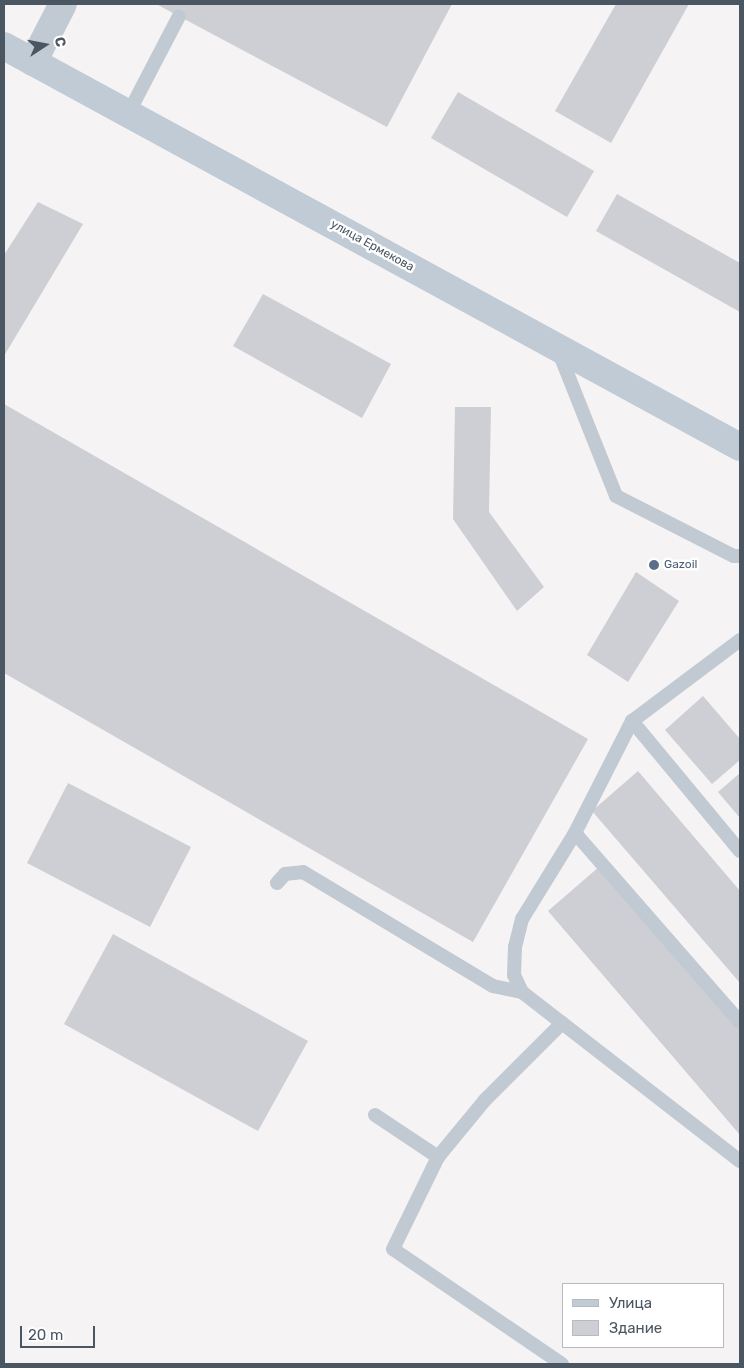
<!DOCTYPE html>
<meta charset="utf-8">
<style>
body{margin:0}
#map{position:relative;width:744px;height:1368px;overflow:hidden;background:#f5f3f3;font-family:Rubik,sans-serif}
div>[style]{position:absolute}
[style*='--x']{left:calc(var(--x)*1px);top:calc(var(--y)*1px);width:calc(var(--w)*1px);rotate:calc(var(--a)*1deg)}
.building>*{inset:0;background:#cdcfd5}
.service>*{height:14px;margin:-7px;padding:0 7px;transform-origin:7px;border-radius:7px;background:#c1cad2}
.minor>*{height:28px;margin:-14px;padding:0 14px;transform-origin:14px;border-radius:14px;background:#c1cad2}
.secondary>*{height:28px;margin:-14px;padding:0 14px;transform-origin:14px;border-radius:14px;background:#c1cbd6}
.dots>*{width:14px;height:14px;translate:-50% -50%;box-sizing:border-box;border:2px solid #fff;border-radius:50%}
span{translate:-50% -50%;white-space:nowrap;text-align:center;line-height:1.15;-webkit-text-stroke:5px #fff;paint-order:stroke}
.street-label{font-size:12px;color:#4a5661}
.service-label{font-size:12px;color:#4e5e75}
.left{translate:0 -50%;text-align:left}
.frame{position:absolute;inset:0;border:5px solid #4a5661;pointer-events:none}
.legend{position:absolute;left:562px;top:1283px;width:162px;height:65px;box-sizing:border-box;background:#fff;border:1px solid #b7bbc0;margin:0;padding:6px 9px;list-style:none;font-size:15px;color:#4a5661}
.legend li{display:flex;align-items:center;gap:10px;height:25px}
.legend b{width:25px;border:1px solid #b7bbc0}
.north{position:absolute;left:20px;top:20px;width:50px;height:50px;-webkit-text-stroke:4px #fff;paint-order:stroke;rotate:79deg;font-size:14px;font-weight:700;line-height:20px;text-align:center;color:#4a5661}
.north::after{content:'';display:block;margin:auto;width:18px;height:22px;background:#4a5661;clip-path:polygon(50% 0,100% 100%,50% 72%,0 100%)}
.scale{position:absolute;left:20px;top:1326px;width:75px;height:22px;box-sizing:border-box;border:2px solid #4a5661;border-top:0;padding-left:6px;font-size:15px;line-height:18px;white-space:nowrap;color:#4a5661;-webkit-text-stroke:4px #fff;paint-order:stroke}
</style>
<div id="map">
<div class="building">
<div style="clip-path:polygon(156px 4px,452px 4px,387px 127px)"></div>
<div style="clip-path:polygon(616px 4px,689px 4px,611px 143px,555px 111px)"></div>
<div style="clip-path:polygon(458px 92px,594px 171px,567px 217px,431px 138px)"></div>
<div style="clip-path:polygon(617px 194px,740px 263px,740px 312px,596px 231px)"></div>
<div style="clip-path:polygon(38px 202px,83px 224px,4px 356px,4px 255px)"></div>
<div style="clip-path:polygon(263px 294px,391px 364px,362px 418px,233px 346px)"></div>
<div style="clip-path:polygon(4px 404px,588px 739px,473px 942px,4px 673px)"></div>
<div style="clip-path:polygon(455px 407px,491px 407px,489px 512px,544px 587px,517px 611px,453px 519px)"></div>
<div style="clip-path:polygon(636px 572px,679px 601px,628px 682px,587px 655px)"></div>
<div style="clip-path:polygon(703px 696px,740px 739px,740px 760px,712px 784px,665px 730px)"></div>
<div style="clip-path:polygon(638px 771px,740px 891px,740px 983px,592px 811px)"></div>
<div style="clip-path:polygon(740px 773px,740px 818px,718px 792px)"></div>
<div style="clip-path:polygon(68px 783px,191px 847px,150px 927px,27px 863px)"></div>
<div style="clip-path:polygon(600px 866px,740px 1029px,740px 1135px,548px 911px)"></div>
<div style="clip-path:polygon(113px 934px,308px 1041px,258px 1131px,64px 1024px)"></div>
</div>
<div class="service">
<div style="--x:128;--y:114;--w:110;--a:-62.5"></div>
<div style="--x:558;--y:350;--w:157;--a:68.3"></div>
<div style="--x:616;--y:496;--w:132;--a:27"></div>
<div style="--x:734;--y:556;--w:6;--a:0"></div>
<div style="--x:740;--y:640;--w:135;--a:143.1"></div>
<div style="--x:632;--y:721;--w:126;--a:117"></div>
<div style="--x:575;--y:833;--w:251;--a:48.9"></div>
<div style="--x:632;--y:721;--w:169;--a:50.3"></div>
<div style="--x:575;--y:833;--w:101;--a:121.6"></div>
<div style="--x:522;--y:919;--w:29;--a:104"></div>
<div style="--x:515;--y:947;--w:28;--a:92"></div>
<div style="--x:514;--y:975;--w:19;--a:65"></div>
<div style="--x:522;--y:992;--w:276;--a:37.8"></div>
<div style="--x:277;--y:883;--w:12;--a:-48"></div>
<div style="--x:285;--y:874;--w:18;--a:-6"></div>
<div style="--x:303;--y:872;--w:222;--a:31"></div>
<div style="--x:493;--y:986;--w:30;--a:12"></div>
<div style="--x:375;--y:1115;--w:76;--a:33.7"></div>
<div style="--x:562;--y:1364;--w:204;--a:-145.8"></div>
<div style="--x:393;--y:1249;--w:102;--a:-63.9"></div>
<div style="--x:438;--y:1157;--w:74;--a:-50.5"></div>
<div style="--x:485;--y:1100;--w:109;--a:-45"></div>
</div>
<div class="minor">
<div style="--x:33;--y:62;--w:65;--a:-62.7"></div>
</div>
<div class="secondary">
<div style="--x:4;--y:46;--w:838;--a:28.58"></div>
</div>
<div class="dots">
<div style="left:654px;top:565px;background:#5c6f8a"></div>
</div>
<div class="street-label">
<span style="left:372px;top:246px;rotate:29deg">улица Ермекова</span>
</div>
<div class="service-label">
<span class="left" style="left:664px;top:565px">Gazoil</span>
</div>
<div class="frame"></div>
<ul class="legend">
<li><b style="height:6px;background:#c1cbd6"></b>Улица</li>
<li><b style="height:14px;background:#cdcfd5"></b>Здание</li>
</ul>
<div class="north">С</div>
<div class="scale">20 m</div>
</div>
